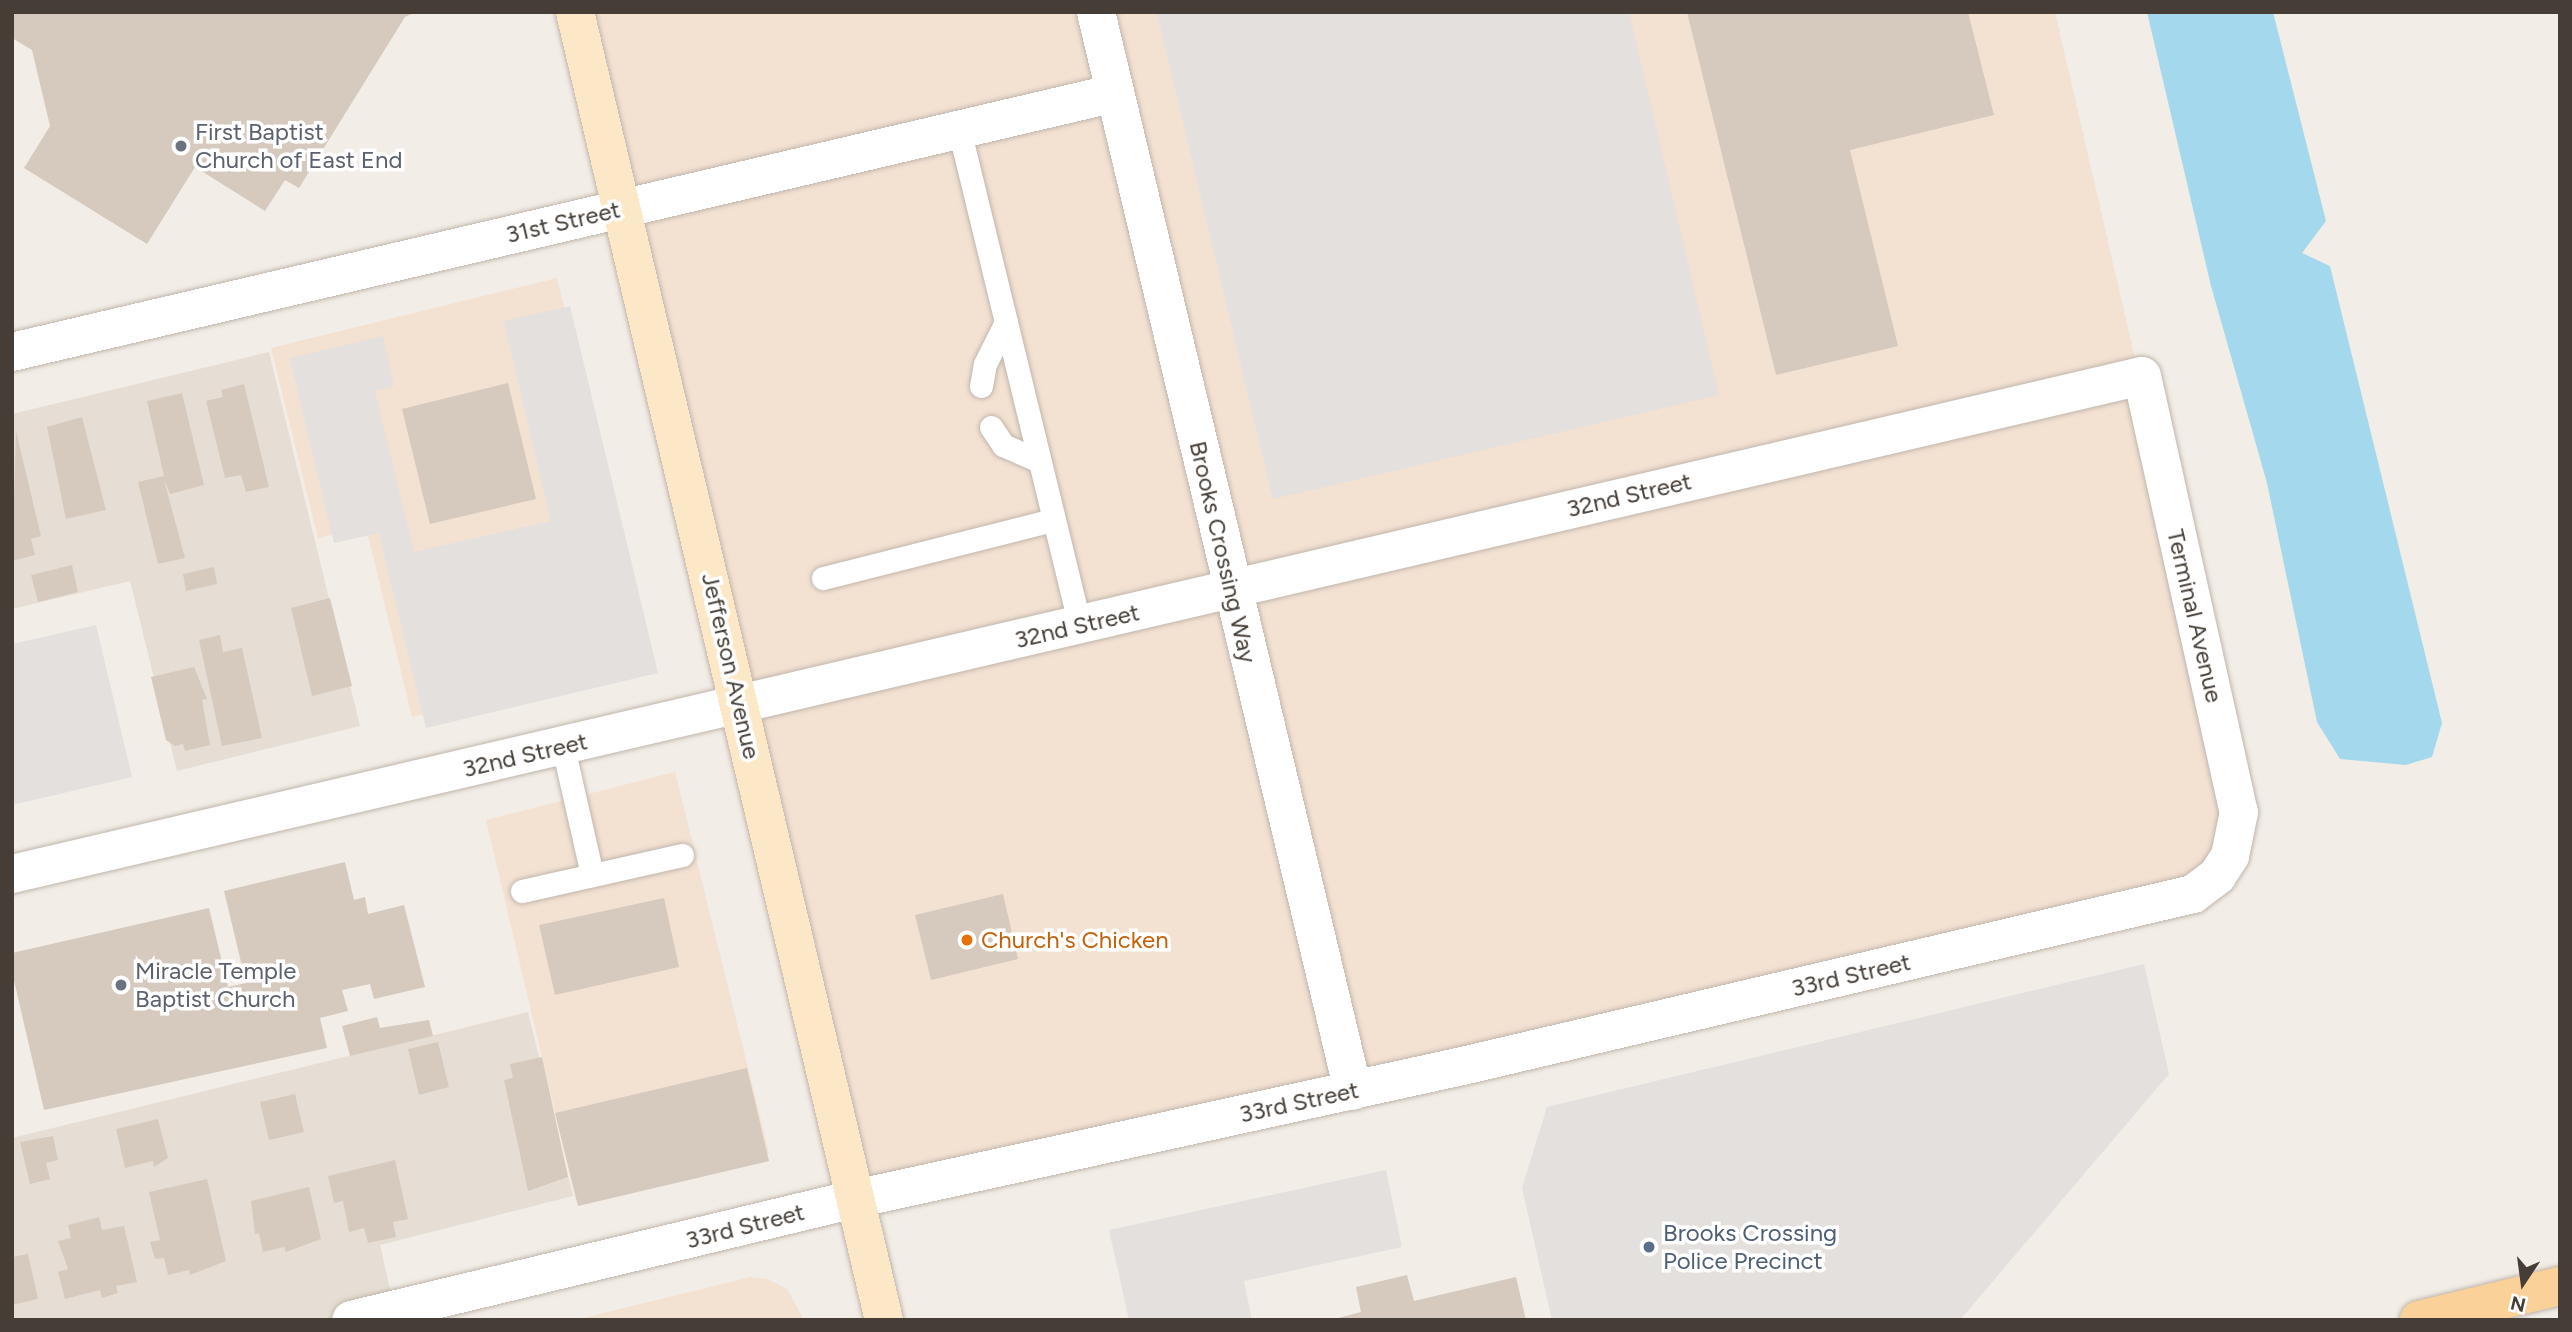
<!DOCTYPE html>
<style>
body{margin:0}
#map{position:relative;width:2572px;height:1332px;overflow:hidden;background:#f2ede6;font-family:Figtree,sans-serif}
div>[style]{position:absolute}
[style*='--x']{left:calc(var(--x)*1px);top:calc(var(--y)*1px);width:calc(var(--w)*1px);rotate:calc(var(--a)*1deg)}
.residential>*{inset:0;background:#e6ded4}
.commercial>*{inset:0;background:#f3e1d2}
.parking>*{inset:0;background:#e3e0de}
.water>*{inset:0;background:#a4d8ed}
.building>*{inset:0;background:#d6cabf}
.roads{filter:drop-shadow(0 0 2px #c0b6ac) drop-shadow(0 0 2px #c0b6ac)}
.service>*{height:23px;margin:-11.5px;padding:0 11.5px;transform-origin:11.5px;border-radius:11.5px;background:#fff}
.minor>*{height:38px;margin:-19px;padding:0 19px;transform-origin:19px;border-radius:19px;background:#fff}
.secondary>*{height:38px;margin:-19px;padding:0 19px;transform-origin:19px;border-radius:19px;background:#fce8c6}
.primary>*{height:38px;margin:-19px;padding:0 19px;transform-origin:19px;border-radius:19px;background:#fad198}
.dots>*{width:19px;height:19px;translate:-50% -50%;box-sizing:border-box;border:4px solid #fff;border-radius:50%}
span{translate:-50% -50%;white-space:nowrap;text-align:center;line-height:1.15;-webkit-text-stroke:7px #fff;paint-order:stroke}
.worship-label{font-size:24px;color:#5b616d}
.left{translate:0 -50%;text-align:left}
.street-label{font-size:24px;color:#453d36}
.food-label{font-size:24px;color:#c56008}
.service-label{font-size:24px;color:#4e5e75}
.frame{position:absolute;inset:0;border:14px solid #453d36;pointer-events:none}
.north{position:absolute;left:2488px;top:1248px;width:70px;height:70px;-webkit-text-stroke:5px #fff;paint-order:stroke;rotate:193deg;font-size:19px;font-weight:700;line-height:28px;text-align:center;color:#453d36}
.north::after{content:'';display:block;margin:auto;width:24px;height:32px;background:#453d36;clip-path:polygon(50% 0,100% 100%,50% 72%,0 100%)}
</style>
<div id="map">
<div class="residential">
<div style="clip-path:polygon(269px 352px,360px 726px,177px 771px,130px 581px,12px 609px,12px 414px)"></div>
<div style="clip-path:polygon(528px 1012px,573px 1196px,380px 1245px,397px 1320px,12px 1320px,12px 1138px)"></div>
</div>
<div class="commercial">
<div style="clip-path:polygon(574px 12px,2055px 12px,2242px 822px,2216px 876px,855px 1199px)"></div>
<div style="clip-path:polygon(557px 278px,650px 659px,412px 717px,366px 527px,318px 538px,271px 348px)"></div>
<div style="clip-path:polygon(675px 772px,769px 1153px,576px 1201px,486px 820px)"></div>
<div style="clip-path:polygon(751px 1277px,767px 1279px,787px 1289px,804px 1320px,575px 1320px)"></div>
</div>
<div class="parking">
<div style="clip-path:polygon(1157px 12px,1629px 12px,1719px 395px,1273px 499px)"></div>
<div style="clip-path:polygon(570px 306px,658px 673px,426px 728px,379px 533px,334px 543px,290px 358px,383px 336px,394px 386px,375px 391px,414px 552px,551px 521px,504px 321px)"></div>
<div style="clip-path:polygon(96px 625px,132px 777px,12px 805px,12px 644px)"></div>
<div style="clip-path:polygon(2144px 964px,2169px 1074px,1960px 1320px,1552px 1320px,1522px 1188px,1547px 1107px)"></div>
<div style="clip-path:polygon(1386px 1170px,1402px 1247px,1244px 1281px,1252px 1320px,1129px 1320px,1109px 1230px)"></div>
</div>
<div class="water">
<div style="clip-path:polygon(2147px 12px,2273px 12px,2326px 221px,2302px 253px,2330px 266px,2442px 723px,2432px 757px,2406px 765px,2340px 759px,2317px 722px,2267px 483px,2211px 286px)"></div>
</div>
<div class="building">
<div style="clip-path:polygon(12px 12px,416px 12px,405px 17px,299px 188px,285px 180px,265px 211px,195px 167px,147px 244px,24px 168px,50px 126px,32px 50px,12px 38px)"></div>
<div style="clip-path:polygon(1687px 12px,1968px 12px,1994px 115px,1850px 150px,1898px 346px,1776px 375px)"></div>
<div style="clip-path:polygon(508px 383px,536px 499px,430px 524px,402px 409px)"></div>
<div style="clip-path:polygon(244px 384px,269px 487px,246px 492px,241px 475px,225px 478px,206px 401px,223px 397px,221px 390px)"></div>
<div style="clip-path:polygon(182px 393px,204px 485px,170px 494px,164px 480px,185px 558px,158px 564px,138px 482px,164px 476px,147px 401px)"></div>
<div style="clip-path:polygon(82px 417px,106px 510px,66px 519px,47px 427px)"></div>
<div style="clip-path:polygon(16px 431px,41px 536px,31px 539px,35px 555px,12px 561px)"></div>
<div style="clip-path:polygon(72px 565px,78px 592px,38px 602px,31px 575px)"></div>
<div style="clip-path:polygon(214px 567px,217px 584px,186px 591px,183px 574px)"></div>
<div style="clip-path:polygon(330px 598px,352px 686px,312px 696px,291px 608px)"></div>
<div style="clip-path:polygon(220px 635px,223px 652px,242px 648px,262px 738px,222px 746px,199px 640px)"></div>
<div style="clip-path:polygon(194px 667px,207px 699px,202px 700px,210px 745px,185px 751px,183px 744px,175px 746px,166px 740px,151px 677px)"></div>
<div style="clip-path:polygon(345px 862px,354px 900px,365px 897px,368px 914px,404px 905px,425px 987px,374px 999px,370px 984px,342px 990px,348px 1011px,320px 1018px,327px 1048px,44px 1110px,12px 972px,12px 953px,209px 908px,228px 987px,246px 983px,224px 891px)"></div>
<div style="clip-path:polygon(1003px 894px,1018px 959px,931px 980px,915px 915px)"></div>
<div style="clip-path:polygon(664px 898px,679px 967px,555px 995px,539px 925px)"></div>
<div style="clip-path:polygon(377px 1017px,380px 1028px,429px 1020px,433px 1036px,350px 1056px,342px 1026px)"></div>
<div style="clip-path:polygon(438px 1042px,449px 1087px,419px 1095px,408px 1049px)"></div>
<div style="clip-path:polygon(542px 1057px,568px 1177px,528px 1191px,504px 1080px,513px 1078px,510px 1064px)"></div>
<div style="clip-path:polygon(747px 1068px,769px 1161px,578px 1206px,555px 1113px)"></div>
<div style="clip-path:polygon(295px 1094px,304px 1132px,269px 1140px,260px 1102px)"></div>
<div style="clip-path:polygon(158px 1119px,168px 1158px,154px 1167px,153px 1161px,125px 1168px,116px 1129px)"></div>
<div style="clip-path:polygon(53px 1136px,58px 1160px,46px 1163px,50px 1179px,30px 1184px,20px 1142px)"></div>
<div style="clip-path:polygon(395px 1160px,408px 1219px,393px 1222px,396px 1237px,368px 1243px,364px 1228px,349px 1232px,343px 1201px,334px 1203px,328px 1176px)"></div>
<div style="clip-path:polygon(207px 1179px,226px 1261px,190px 1275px,189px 1270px,168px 1275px,164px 1258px,155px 1259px,150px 1242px,160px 1240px,149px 1192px)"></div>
<div style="clip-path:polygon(309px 1187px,321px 1239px,286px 1252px,284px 1247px,263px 1252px,259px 1233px,255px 1234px,251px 1201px)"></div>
<div style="clip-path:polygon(99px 1217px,102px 1230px,124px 1226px,137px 1282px,116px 1286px,118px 1293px,102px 1298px,100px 1290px,65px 1299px,58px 1272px,68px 1269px,58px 1241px,71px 1238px,68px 1225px)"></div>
<div style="clip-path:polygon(28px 1254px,38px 1299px,12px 1305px,12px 1257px)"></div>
<div style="clip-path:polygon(1407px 1275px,1414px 1301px,1516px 1277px,1526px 1320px,1331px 1320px,1361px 1312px,1356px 1287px)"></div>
</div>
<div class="roads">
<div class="service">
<div style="--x:959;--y:129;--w:512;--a:76.32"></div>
<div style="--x:981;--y:386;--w:22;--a:-80"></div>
<div style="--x:985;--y:364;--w:47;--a:-63.4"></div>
<div style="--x:991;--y:427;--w:22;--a:56"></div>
<div style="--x:1003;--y:445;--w:39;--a:24"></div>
<div style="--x:823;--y:578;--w:237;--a:-14.2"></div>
<div style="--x:563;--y:747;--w:131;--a:77.2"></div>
<div style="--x:522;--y:891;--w:164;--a:-12.7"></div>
</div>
<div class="minor">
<div style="--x:1096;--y:12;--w:1109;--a:76.6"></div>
<div style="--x:12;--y:352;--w:1133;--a:-13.21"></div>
<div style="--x:12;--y:874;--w:2187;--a:-13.16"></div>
<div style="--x:2142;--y:376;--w:447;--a:77.5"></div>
<div style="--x:2239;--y:812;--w:45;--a:101.6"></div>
<div style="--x:2230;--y:856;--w:24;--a:123"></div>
<div style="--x:2217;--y:876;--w:30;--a:143"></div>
<div style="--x:2193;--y:894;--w:746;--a:166.75"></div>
<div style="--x:1467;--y:1065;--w:626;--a:167.65"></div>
<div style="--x:855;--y:1199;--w:518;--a:166.5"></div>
</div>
<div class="secondary">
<div style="--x:575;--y:12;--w:1344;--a:76.71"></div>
</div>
<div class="primary">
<div style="--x:2419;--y:1320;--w:145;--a:-13.6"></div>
</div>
</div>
<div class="dots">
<div style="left:181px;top:146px;background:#6b7280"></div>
<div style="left:967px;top:940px;background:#e8710a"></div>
<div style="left:121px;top:985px;background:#6b7280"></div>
<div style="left:1649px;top:1247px;background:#5c6f8a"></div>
</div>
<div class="worship-label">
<span class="left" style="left:195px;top:146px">First Baptist<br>Church of East End</span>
<span class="left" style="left:135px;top:985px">Miracle Temple<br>Baptist Church</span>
</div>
<div class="street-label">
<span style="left:563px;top:222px;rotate:-13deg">31st Street</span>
<span style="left:1629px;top:495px;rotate:-13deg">32nd Street</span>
<span style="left:1223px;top:552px;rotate:77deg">Brooks Crossing Way</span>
<span style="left:2195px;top:616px;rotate:77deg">Terminal Avenue</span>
<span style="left:1077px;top:626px;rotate:-13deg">32nd Street</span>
<span style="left:731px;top:666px;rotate:77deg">Jefferson Avenue</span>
<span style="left:525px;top:755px;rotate:-13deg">32nd Street</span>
<span style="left:1851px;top:975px;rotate:-13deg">33rd Street</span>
<span style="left:1299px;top:1102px;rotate:-12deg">33rd Street</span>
<span style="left:745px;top:1226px;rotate:-14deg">33rd Street</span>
</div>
<div class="food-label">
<span class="left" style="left:981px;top:940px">Church's Chicken</span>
</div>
<div class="service-label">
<span class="left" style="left:1663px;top:1247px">Brooks Crossing<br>Police Precinct</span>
</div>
<div class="frame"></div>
<div class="north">N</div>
</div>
